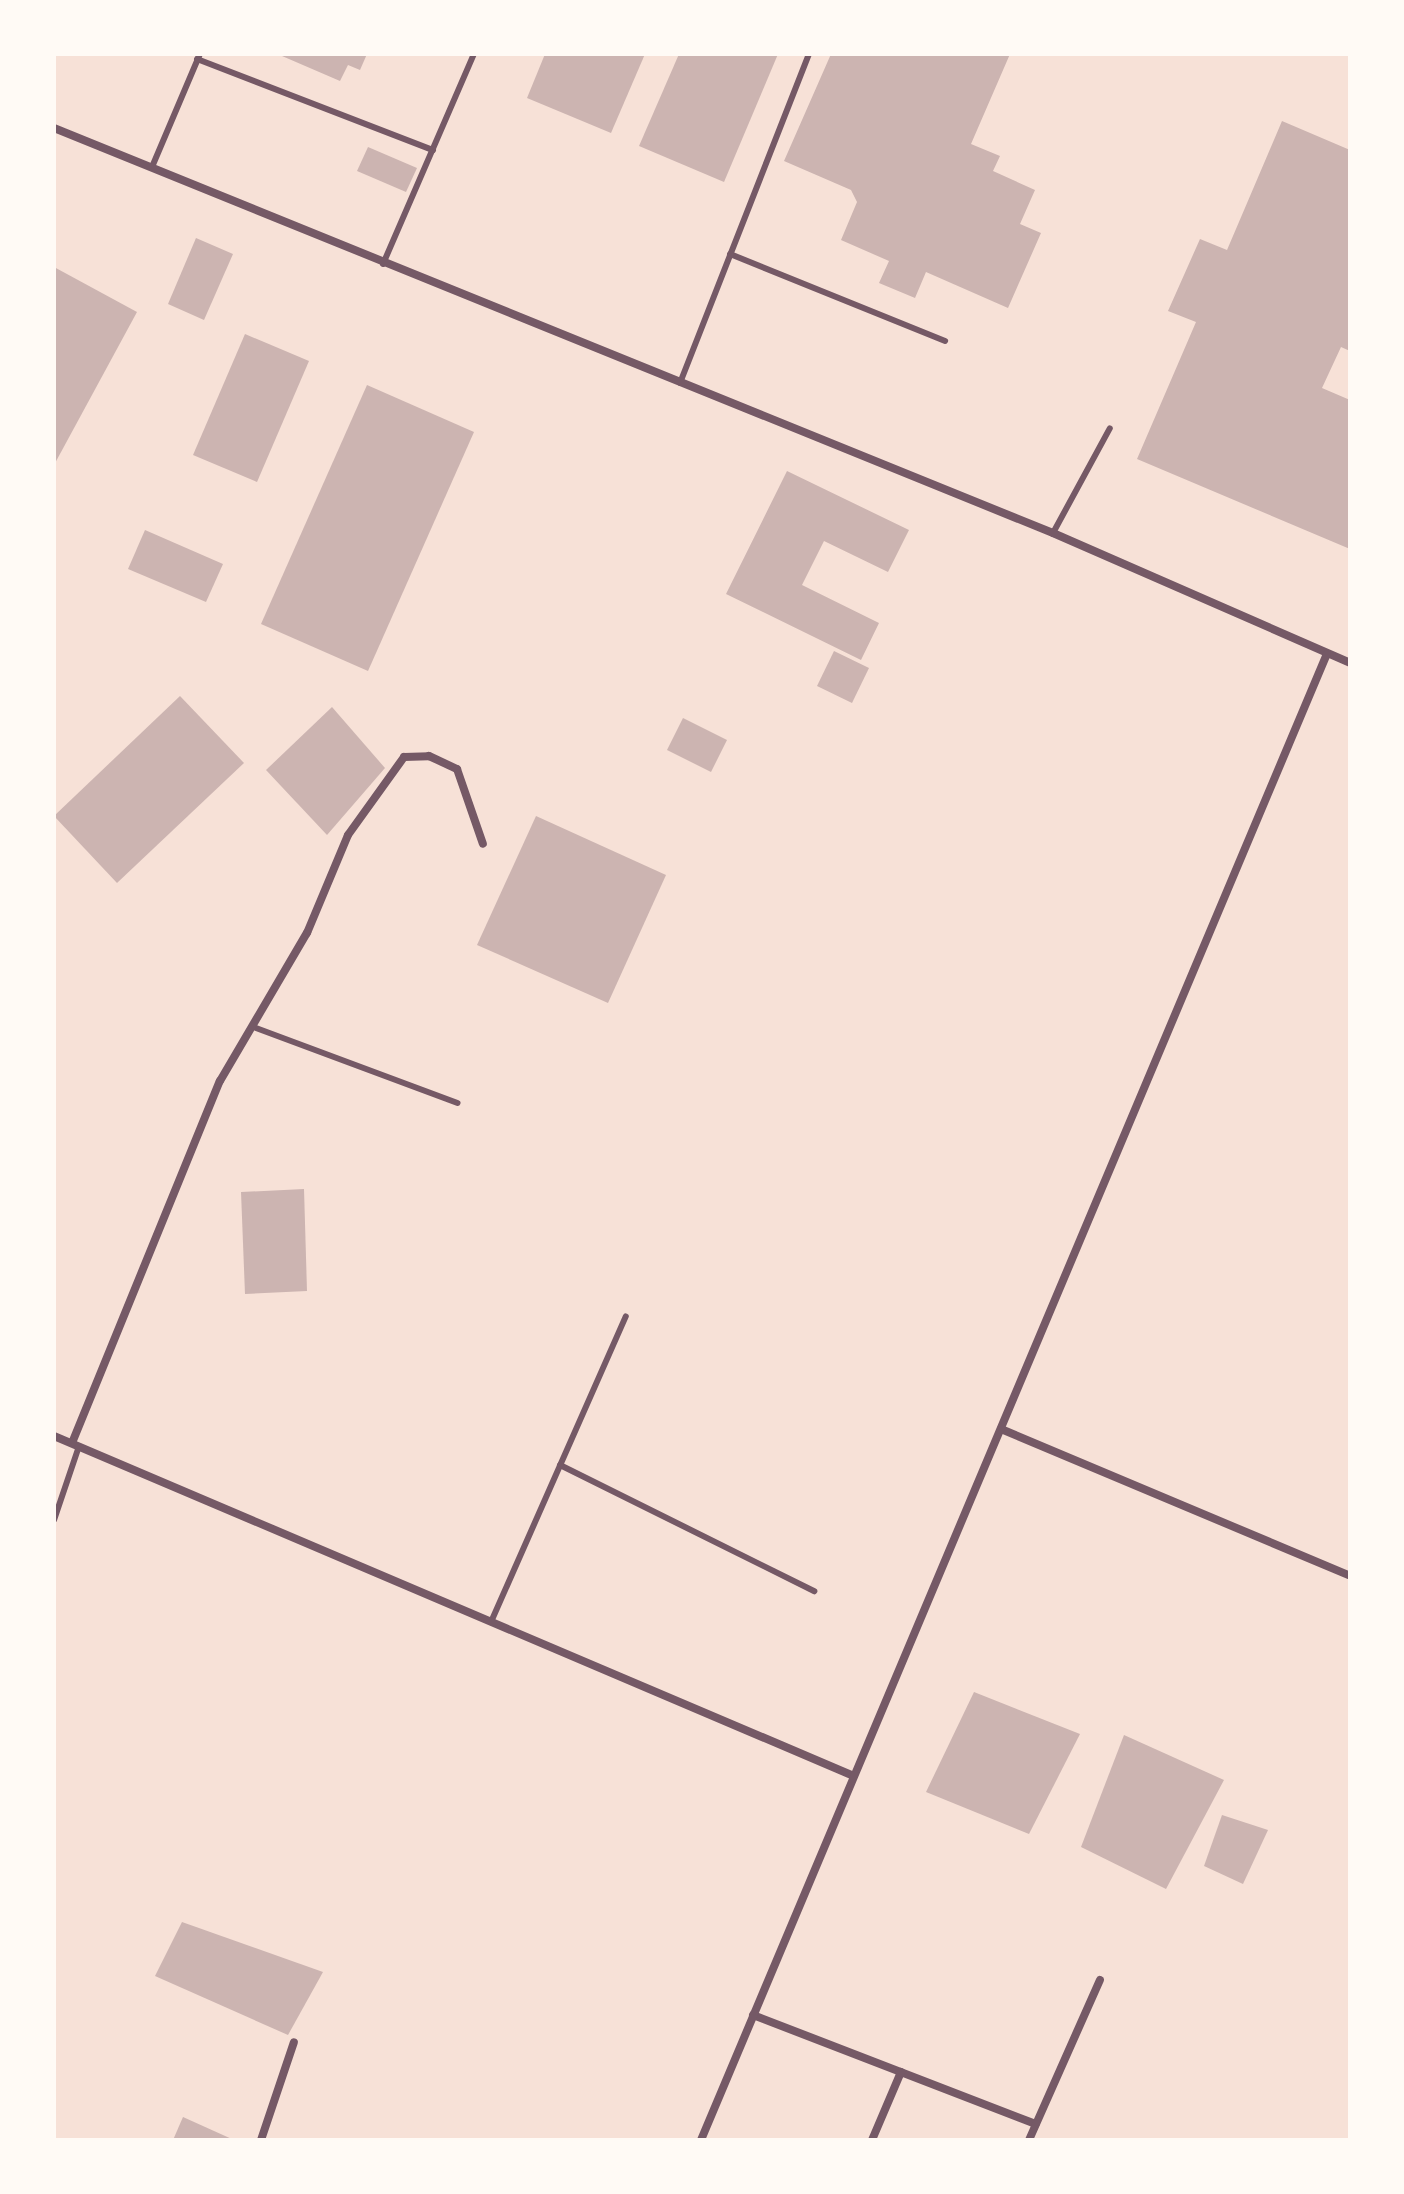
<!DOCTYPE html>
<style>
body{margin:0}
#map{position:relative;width:1404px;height:2194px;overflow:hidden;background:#f7e1d7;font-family:"Sofia Sans Condensed",sans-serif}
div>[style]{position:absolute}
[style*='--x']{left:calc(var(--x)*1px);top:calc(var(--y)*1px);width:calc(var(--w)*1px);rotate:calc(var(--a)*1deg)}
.building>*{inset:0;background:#ccb4b1}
.service>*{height:6px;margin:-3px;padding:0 3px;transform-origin:3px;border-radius:3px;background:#755966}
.minor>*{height:8px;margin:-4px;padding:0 4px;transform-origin:4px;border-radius:4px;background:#755966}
span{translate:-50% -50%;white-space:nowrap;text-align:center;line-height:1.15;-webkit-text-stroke:6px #fffaf5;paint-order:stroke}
.frame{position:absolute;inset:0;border:56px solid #fffaf5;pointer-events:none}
</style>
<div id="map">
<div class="building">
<div style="clip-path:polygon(367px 54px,360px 70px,348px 65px,340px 81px,282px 56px)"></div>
<div style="clip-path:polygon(545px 54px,645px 54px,611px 133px,527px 98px)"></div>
<div style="clip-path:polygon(679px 54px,778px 54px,724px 182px,639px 146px)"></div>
<div style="clip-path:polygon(831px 54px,1010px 54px,971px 144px,1000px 156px,993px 171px,1035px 190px,1020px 224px,1041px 233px,1008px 308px,926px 272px,915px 298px,879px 283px,889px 261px,841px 240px,857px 202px,851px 190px,784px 161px)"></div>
<div style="clip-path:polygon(1282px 121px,1350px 150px,1350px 351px,1341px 347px,1322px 388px,1350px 400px,1350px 549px,1137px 459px,1196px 322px,1168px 311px,1200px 239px,1227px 250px)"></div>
<div style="clip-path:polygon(368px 147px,417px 168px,406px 192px,357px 171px)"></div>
<div style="clip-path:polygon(196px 238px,233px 254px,204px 320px,168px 304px)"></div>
<div style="clip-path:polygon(54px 267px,137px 312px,54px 465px)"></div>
<div style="clip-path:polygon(245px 334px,309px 361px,257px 482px,193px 455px)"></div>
<div style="clip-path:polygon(367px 385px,474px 432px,368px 671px,261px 624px)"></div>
<div style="clip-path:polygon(787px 471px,909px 530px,888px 572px,824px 541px,802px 585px,879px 623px,861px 660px,726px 594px)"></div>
<div style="clip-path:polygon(145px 530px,223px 564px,206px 602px,128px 569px)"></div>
<div style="clip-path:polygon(834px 651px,869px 668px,852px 703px,817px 686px)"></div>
<div style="clip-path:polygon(180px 696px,244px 763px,117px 883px,54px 816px)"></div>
<div style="clip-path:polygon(332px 707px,385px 768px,327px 835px,266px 770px)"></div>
<div style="clip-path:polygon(683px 718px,727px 740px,711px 772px,667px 750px)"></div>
<div style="clip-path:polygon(536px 816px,666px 875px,608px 1003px,477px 945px)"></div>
<div style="clip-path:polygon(304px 1189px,307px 1291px,245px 1294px,241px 1192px)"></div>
<div style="clip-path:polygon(974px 1692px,1080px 1734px,1029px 1834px,926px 1792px)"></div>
<div style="clip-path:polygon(1124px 1735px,1224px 1780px,1166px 1889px,1081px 1847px)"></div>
<div style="clip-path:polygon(1222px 1815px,1268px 1830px,1243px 1884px,1204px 1866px)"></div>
<div style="clip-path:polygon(182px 1922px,323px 1972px,288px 2035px,155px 1976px)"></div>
<div style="clip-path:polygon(183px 2117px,234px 2140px,173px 2140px)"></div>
</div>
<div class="service">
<div style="--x:197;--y:59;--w:253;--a:21.1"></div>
<div style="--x:152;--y:167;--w:123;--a:-67"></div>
<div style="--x:730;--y:254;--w:232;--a:22"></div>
<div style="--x:383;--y:264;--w:229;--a:-66.6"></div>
<div style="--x:680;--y:383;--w:353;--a:-68.6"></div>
<div style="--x:1053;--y:533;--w:119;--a:-61.5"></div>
<div style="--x:256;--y:1028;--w:215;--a:20.4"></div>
<div style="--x:560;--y:1465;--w:284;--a:26.4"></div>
<div style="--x:54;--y:1520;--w:78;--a:-71.3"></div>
<div style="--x:491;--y:1622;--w:334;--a:-66.2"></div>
</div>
<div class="minor">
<div style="--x:54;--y:128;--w:1078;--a:22.07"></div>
<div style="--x:1053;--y:533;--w:324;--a:23.6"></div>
<div style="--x:1001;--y:1429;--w:379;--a:22.8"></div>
<div style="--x:54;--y:1436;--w:869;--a:23.03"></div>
<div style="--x:72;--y:1443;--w:391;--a:-67.8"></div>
<div style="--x:220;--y:1081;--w:172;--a:-59.6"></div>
<div style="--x:307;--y:933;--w:106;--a:-67.3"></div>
<div style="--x:348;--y:835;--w:96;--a:-54.3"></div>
<div style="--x:404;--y:757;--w:25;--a:-2"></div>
<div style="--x:429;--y:756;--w:31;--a:25"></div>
<div style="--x:457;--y:769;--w:79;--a:70.9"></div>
<div style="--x:753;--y:2015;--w:303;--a:21.1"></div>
<div style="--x:261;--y:2140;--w:103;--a:-71.4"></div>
<div style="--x:701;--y:2140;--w:1612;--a:-67.16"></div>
<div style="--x:872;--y:2140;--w:74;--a:-66.9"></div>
<div style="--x:1029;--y:2140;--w:175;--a:-66.1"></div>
</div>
<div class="frame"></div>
</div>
